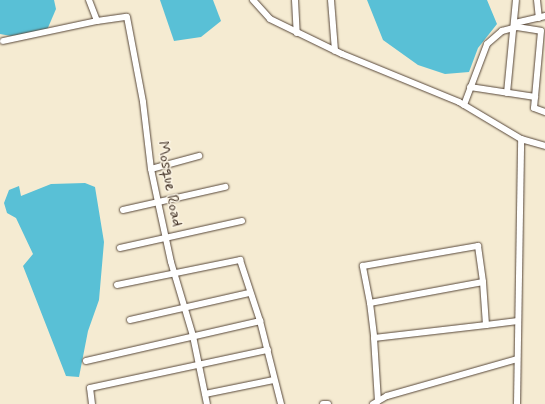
<!DOCTYPE html>
<style>
body{margin:0}
#map{position:relative;width:545px;height:404px;overflow:hidden;background:#f5ebd2;font-family:Mynerve,sans-serif}
div>[style]{position:absolute}
[style*='--x']{left:calc(var(--x)*1px);top:calc(var(--y)*1px);width:calc(var(--w)*1px);rotate:calc(var(--a)*1deg)}
.water>*{inset:0;background:#59c0d6}
.roads{filter:drop-shadow(0 0 1px #574739) drop-shadow(0 0 1px #574739)}
.minor>*{height:6px;margin:-3px;padding:0 3px;transform-origin:3px;border-radius:3px;background:#fff}
span{translate:-50% -50%;white-space:nowrap;text-align:center;line-height:1.15;-webkit-text-stroke:3px #fcf5e5;paint-order:stroke}
.street-label{font-size:16px;color:#3b2a1e}
</style>
<div id="map">
<div class="water">
<div style="clip-path:polygon(0 0,54px 0,56px 9px,47px 30px,11px 36px,0 34px)"></div>
<div style="clip-path:polygon(160px 0,213px 0,221px 21px,201px 37px,174px 41px)"></div>
<div style="clip-path:polygon(367px 0,487px 0,497px 24px,478px 48px,469px 72px,445px 74px,418px 65px,383px 40px)"></div>
<div style="clip-path:polygon(85px 183px,95px 187px,104px 242px,99px 300px,88px 331px,79px 377px,66px 376px,23px 266px,33px 254px,16px 218px,7px 213px,4px 203px,9px 190px,19px 186px,21px 196px,51px 184px)"></div>
</div>
<div class="roads">
<div class="minor">
<div style="--x:89;--y:0;--w:22;--a:69"></div>
<div style="--x:97;--y:21;--w:30;--a:-8"></div>
<div style="--x:127;--y:17;--w:86;--a:79.3"></div>
<div style="--x:143;--y:102;--w:67;--a:83.2"></div>
<div style="--x:151;--y:169;--w:34;--a:78"></div>
<div style="--x:158;--y:202;--w:61;--a:77.8"></div>
<div style="--x:171;--y:262;--w:77;--a:73.4"></div>
<div style="--x:193;--y:336;--w:69;--a:78.4"></div>
<div style="--x:253;--y:0;--w:25;--a:48"></div>
<div style="--x:270;--y:19;--w:80;--a:25.9"></div>
<div style="--x:342;--y:54;--w:126;--a:22.3"></div>
<div style="--x:459;--y:102;--w:72;--a:30.8"></div>
<div style="--x:521;--y:139;--w:25;--a:16"></div>
<div style="--x:295;--y:0;--w:33;--a:87"></div>
<div style="--x:331;--y:0;--w:51;--a:85.5"></div>
<div style="--x:537;--y:0;--w:18;--a:84"></div>
<div style="--x:515;--y:23;--w:31;--a:-13"></div>
<div style="--x:3;--y:41;--w:96;--a:-12"></div>
<div style="--x:470;--y:87;--w:66;--a:8.7"></div>
<div style="--x:507;--y:93;--w:93;--a:-84.5"></div>
<div style="--x:464;--y:105;--w:65;--a:-69.3"></div>
<div style="--x:487;--y:44;--w:20;--a:-41"></div>
<div style="--x:502;--y:31;--w:16;--a:-15"></div>
<div style="--x:517;--y:27;--w:24;--a:9"></div>
<div style="--x:541;--y:31;--w:77;--a:95.2"></div>
<div style="--x:534;--y:108;--w:12;--a:20"></div>
<div style="--x:151;--y:169;--w:50;--a:-15.2"></div>
<div style="--x:123;--y:210;--w:105;--a:-12.7"></div>
<div style="--x:120;--y:248;--w:125;--a:-12.5"></div>
<div style="--x:117;--y:285;--w:126;--a:-11.5"></div>
<div style="--x:240;--y:260;--w:64;--a:71.8"></div>
<div style="--x:260;--y:321;--w:86;--a:75.8"></div>
<div style="--x:370;--y:303;--w:38;--a:-101"></div>
<div style="--x:363;--y:266;--w:117;--a:-9.9"></div>
<div style="--x:478;--y:246;--w:36;--a:82"></div>
<div style="--x:130;--y:320;--w:122;--a:-12.8"></div>
<div style="--x:486;--y:325;--w:43;--a:-94"></div>
<div style="--x:483;--y:282;--w:115;--a:169.5"></div>
<div style="--x:370;--y:303;--w:35;--a:83"></div>
<div style="--x:374;--y:338;--w:113;--a:-6.6"></div>
<div style="--x:486;--y:325;--w:32;--a:-7"></div>
<div style="--x:374;--y:338;--w:63;--a:86.4"></div>
<div style="--x:86;--y:361;--w:179;--a:-12.9"></div>
<div style="--x:205;--y:394;--w:70;--a:-11.5"></div>
<div style="--x:92;--y:404;--w:16;--a:-97"></div>
<div style="--x:90;--y:388;--w:182;--a:-12.1"></div>
<div style="--x:323;--y:404;--w:5;--a:0"></div>
<div style="--x:373;--y:404;--w:16;--a:-30"></div>
<div style="--x:387;--y:396;--w:135;--a:-15.9"></div>
<div style="--x:517;--y:404;--w:265;--a:-89.1"></div>
</div>
</div>
<div class="street-label">
<span style="left:169px;top:184px;rotate:80deg">Mosque Road</span>
</div>
</div>
